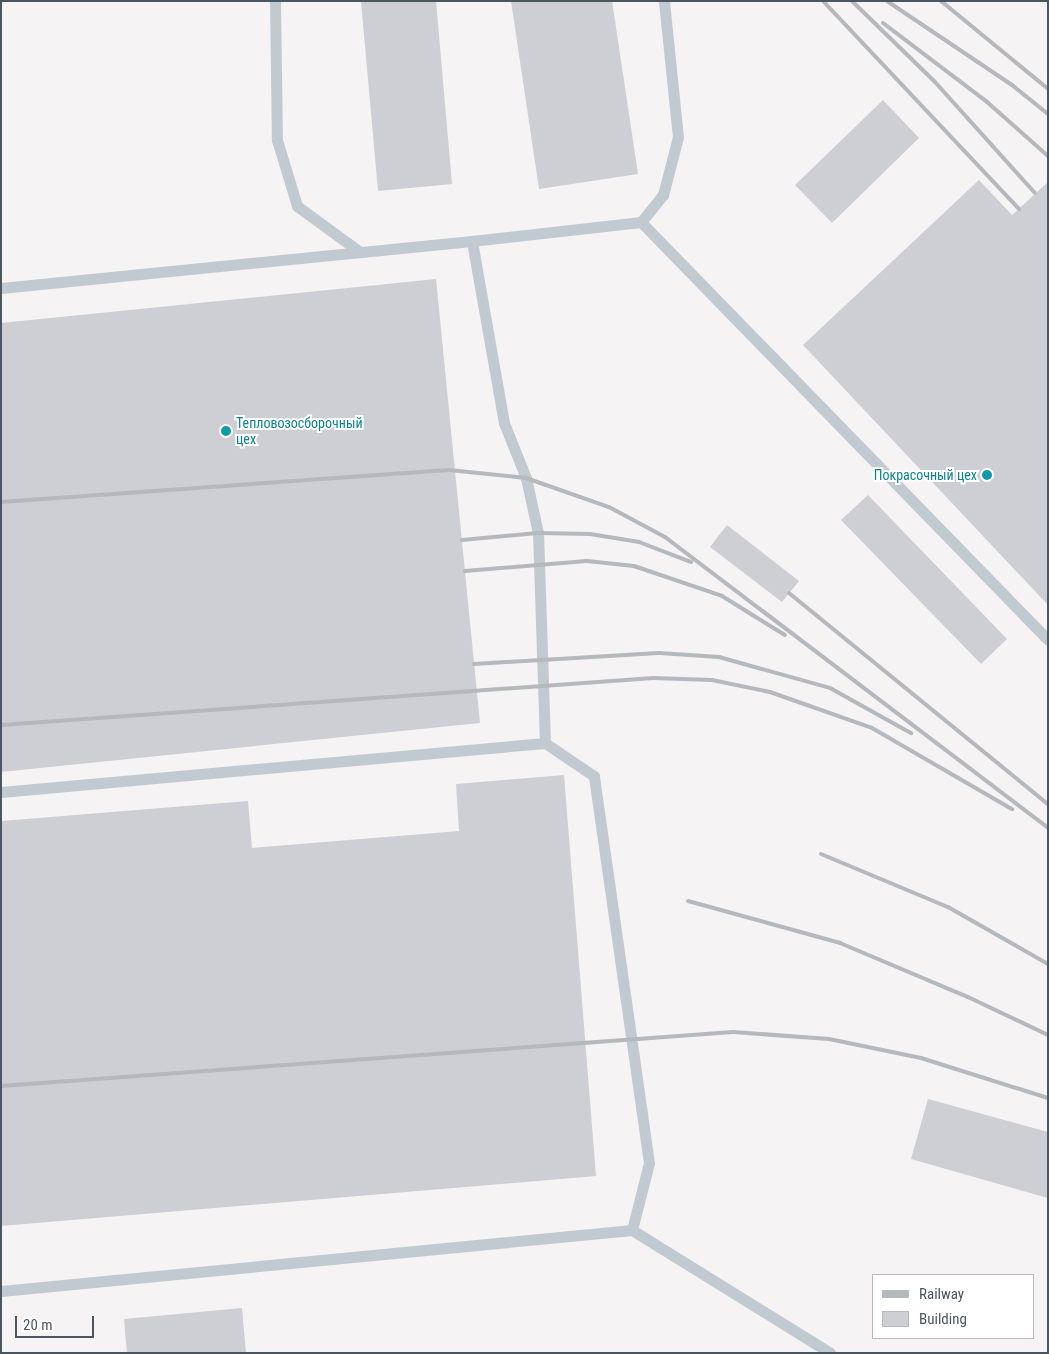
<!DOCTYPE html>
<meta charset="utf-8">
<style>
body{margin:0}
#map{position:relative;width:1049px;height:1354px;overflow:hidden;background:#f5f3f3;font-family:"Roboto Condensed",sans-serif}
div>[style]{position:absolute}
[style*='--x']{left:calc(var(--x)*1px);top:calc(var(--y)*1px);width:calc(var(--w)*1px);rotate:calc(var(--a)*1deg)}
.building>*{inset:0;background:#cdcfd5}
.lane>*{height:11px;margin:-5.5px;padding:0 5.5px;transform-origin:5.5px;border-radius:5.5px;background:#c1cad1}
.rail>*{height:4px;margin:-2px;padding:0 2px;transform-origin:2px;border-radius:2px;background:#b5b8bd}
.dots>*{width:14px;height:14px;translate:-50% -50%;box-sizing:border-box;border:2px solid #fff;border-radius:50%}
span{translate:-50% -50%;white-space:nowrap;text-align:center;line-height:1.15;-webkit-text-stroke:4px #fff;paint-order:stroke}
.culture-label{font-size:14px;color:#0d838f}
.left{translate:0 -50%;text-align:left}
.right{translate:-100% -50%;text-align:right}
.frame{position:absolute;inset:0;border:2px solid #4a5660;pointer-events:none}
.legend{position:absolute;left:872px;top:1274px;width:162px;height:65px;box-sizing:border-box;background:#fff;border:1px solid #b7bbbf;margin:0;padding:6px 9px;list-style:none;font-size:15px;color:#4a5660}
.legend li{display:flex;align-items:center;gap:10px;height:25px}
.legend b{width:25px;border:1px solid #b7bbbf}
.scale{position:absolute;left:15px;top:1316px;width:79px;height:22px;box-sizing:border-box;border:2px solid #4a5660;border-top:0;padding-left:6px;font-size:15px;line-height:18px;white-space:nowrap;color:#4a5660;-webkit-text-stroke:4px #fff;paint-order:stroke}
</style>
<div id="map">
<div class="building">
<div style="clip-path:polygon(361px 1px,436px 1px,452px 184px,378px 191px)"></div>
<div style="clip-path:polygon(511px 1px,612px 1px,638px 174px,539px 189px)"></div>
<div style="clip-path:polygon(883px 100px,919px 138px,832px 223px,795px 185px)"></div>
<div style="clip-path:polygon(979px 180px,1012px 215px,1048px 182px,1048px 605px,803px 345px)"></div>
<div style="clip-path:polygon(436px 279px,480px 723px,1px 772px,1px 323px)"></div>
<div style="clip-path:polygon(868px 495px,1007px 639px,981px 664px,841px 520px)"></div>
<div style="clip-path:polygon(727px 525px,799px 581px,782px 602px,710px 547px)"></div>
<div style="clip-path:polygon(564px 775px,596px 1176px,1px 1226px,1px 821px,248px 801px,252px 848px,459px 831px,456px 784px)"></div>
<div style="clip-path:polygon(928px 1099px,1048px 1132px,1048px 1198px,911px 1159px)"></div>
<div style="clip-path:polygon(242px 1308px,246px 1353px,127px 1353px,124px 1319px)"></div>
</div>
<div class="lane">
<div style="--x:275;--y:1;--w:139;--a:89.2"></div>
<div style="--x:277;--y:140;--w:69;--a:73.1"></div>
<div style="--x:297;--y:206;--w:78;--a:36.1"></div>
<div style="--x:641;--y:222;--w:35;--a:-51"></div>
<div style="--x:663;--y:195;--w:60;--a:-75.5"></div>
<div style="--x:678;--y:137;--w:137;--a:-95.9"></div>
<div style="--x:1;--y:288;--w:473;--a:-5.7"></div>
<div style="--x:1;--y:792;--w:546;--a:-5.15"></div>
<div style="--x:632;--y:1230;--w:69;--a:-75.8"></div>
<div style="--x:649;--y:1163;--w:391;--a:-98.1"></div>
<div style="--x:594;--y:776;--w:59;--a:-146"></div>
<div style="--x:545;--y:743;--w:210;--a:-91.9"></div>
<div style="--x:538;--y:533;--w:56;--a:-102.3"></div>
<div style="--x:526;--y:478;--w:59;--a:-111.8"></div>
<div style="--x:504;--y:423;--w:185;--a:-100"></div>
<div style="--x:472;--y:241;--w:170;--a:-6.4"></div>
<div style="--x:641;--y:222;--w:583;--a:45.76"></div>
<div style="--x:1;--y:1291;--w:634;--a:-5.52"></div>
<div style="--x:632;--y:1230;--w:233;--a:31.8"></div>
</div>
<div class="rail">
<div style="--x:823;--y:1;--w:286;--a:46.7"></div>
<div style="--x:852;--y:1;--w:116;--a:44.3"></div>
<div style="--x:935;--y:82;--w:149;--a:48"></div>
<div style="--x:887;--y:1;--w:151;--a:33.9"></div>
<div style="--x:1012;--y:85;--w:46;--a:38.9"></div>
<div style="--x:941;--y:1;--w:139;--a:39.4"></div>
<div style="--x:883;--y:23;--w:131;--a:37.2"></div>
<div style="--x:987;--y:102;--w:81;--a:41.5"></div>
<div style="--x:1;--y:502;--w:449;--a:-4.1"></div>
<div style="--x:449;--y:470;--w:77;--a:5.9"></div>
<div style="--x:526;--y:478;--w:88;--a:19.3"></div>
<div style="--x:609;--y:507;--w:64;--a:28.2"></div>
<div style="--x:665;--y:537;--w:481;--a:37.2"></div>
<div style="--x:462;--y:540;--w:76;--a:-5.3"></div>
<div style="--x:538;--y:533;--w:52;--a:1.1"></div>
<div style="--x:590;--y:534;--w:50;--a:9.3"></div>
<div style="--x:639;--y:542;--w:56;--a:21"></div>
<div style="--x:465;--y:571;--w:122;--a:-4.7"></div>
<div style="--x:587;--y:561;--w:47;--a:6.1"></div>
<div style="--x:634;--y:566;--w:93;--a:18.8"></div>
<div style="--x:722;--y:596;--w:74;--a:31.8"></div>
<div style="--x:789;--y:593;--w:334;--a:39.2"></div>
<div style="--x:474;--y:664;--w:185;--a:-3.4"></div>
<div style="--x:659;--y:653;--w:60;--a:3.8"></div>
<div style="--x:719;--y:657;--w:115;--a:15.6"></div>
<div style="--x:830;--y:688;--w:93;--a:29.1"></div>
<div style="--x:1;--y:725;--w:654;--a:-4.12"></div>
<div style="--x:653;--y:678;--w:59;--a:1.9"></div>
<div style="--x:712;--y:680;--w:59;--a:11.7"></div>
<div style="--x:770;--y:692;--w:108;--a:19.4"></div>
<div style="--x:872;--y:728;--w:162;--a:30.1"></div>
<div style="--x:821;--y:854;--w:138;--a:22.7"></div>
<div style="--x:948;--y:907;--w:115;--a:29.7"></div>
<div style="--x:688;--y:901;--w:158;--a:15.4"></div>
<div style="--x:840;--y:943;--w:139;--a:22.9"></div>
<div style="--x:968;--y:997;--w:89;--a:25.4"></div>
<div style="--x:1;--y:1086;--w:734;--a:-4.22"></div>
<div style="--x:733;--y:1032;--w:96;--a:4.2"></div>
<div style="--x:829;--y:1039;--w:94;--a:11.7"></div>
<div style="--x:921;--y:1058;--w:133;--a:17.5"></div>
</div>
<div class="dots">
<div style="left:226px;top:431px;background:#0f9aa8"></div>
<div style="left:987px;top:475px;background:#0f9aa8"></div>
</div>
<div class="culture-label">
<span class="left" style="left:236px;top:431px">Тепловозосборочный<br>цех</span>
<span class="right" style="left:977px;top:475px">Покрасочный цех</span>
</div>
<div class="frame"></div>
<ul class="legend">
<li><b style="height:6px;background:#b5b8bd"></b>Railway</li>
<li><b style="height:14px;background:#cdcfd5"></b>Building</li>
</ul>
<div class="scale">20 m</div>
</div>
